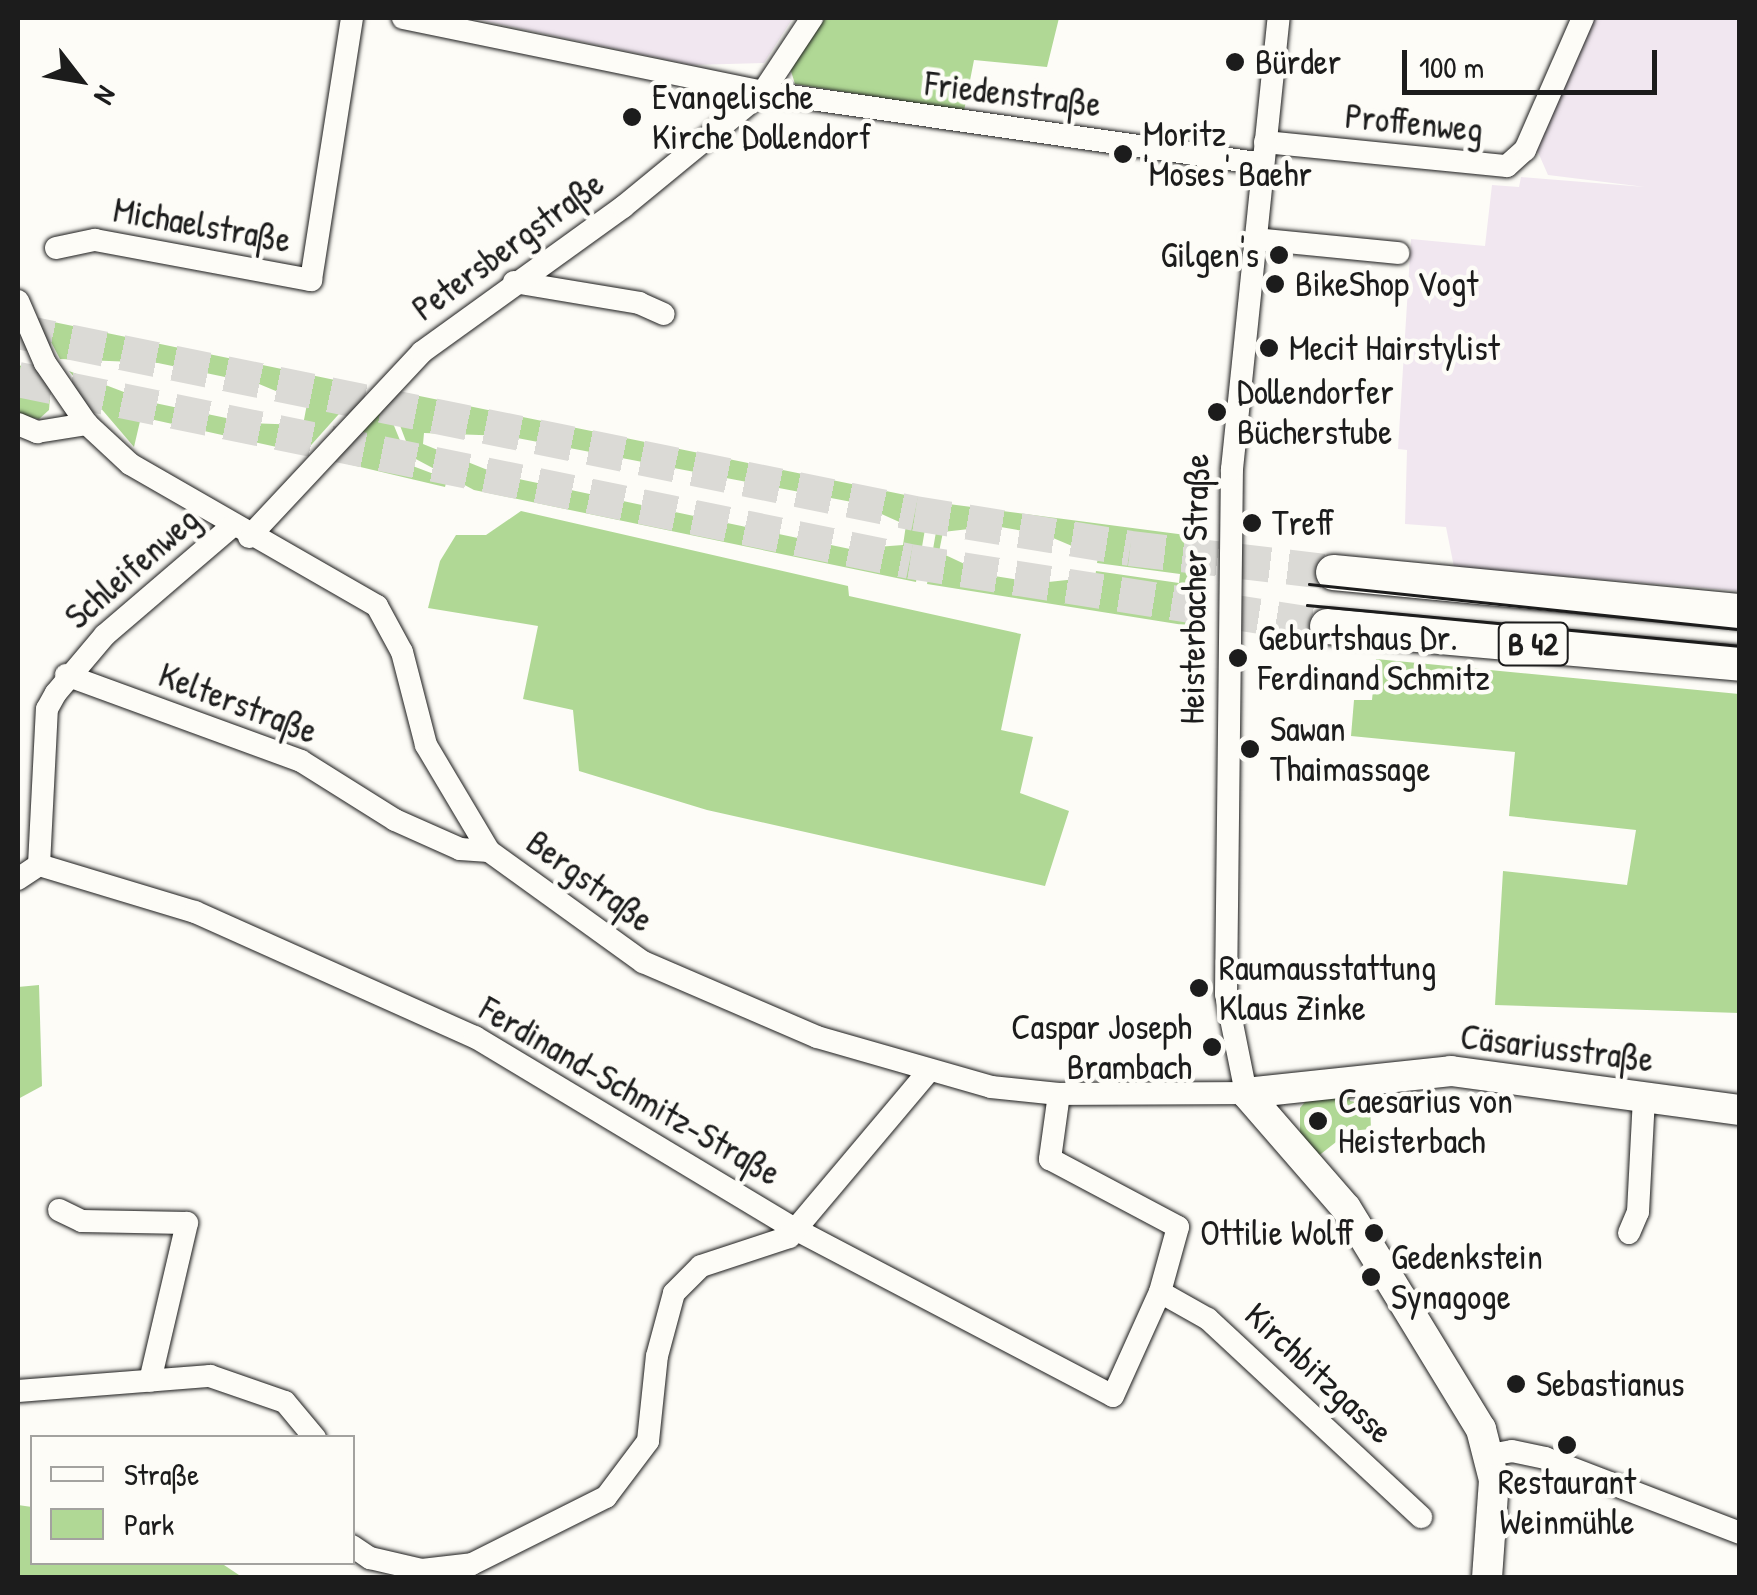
<!DOCTYPE html>
<meta charset="utf-8">
<style>
body{margin:0}
#map{position:relative;width:1757px;height:1595px;overflow:hidden;background:#fdfcf7;font-family:"Patrick Hand",sans-serif}
div>[style]{position:absolute}
[style*='--x']{left:calc(var(--x)*1px);top:calc(var(--y)*1px);width:calc(var(--w)*1px);rotate:calc(var(--a)*1deg)}
.built>*{inset:0;background:#f1e7f0}
.green>*{inset:0;background:#b0d895}
.highway-tunnel>*{height:35px;margin-top:-17.5px;transform-origin:0;background:repeating-linear-gradient(90deg,#dbdad6 0 35px,transparent 0 53px)}
.roads{filter:drop-shadow(0 0 2px #1c1c1c) drop-shadow(0 0 2px #1c1c1c)}
.minor>*{height:22px;margin:-11px;padding:0 11px;transform-origin:11px;border-radius:11px;background:#fdfcf7}
.major>*{height:30px;margin:-15px;padding:0 15px;transform-origin:15px;border-radius:15px;background:#fdfcf7}
.highway>*{height:35px;margin:-17.5px;padding:0 17.5px;transform-origin:17.5px;border-radius:17.5px;background:#fdfcf7}
.tram>*{height:2.5px;margin:-1.25px;padding:0 1.25px;transform-origin:1.25px;border-radius:1.25px;background:#1c1c1c}
.dots>*{width:28px;height:28px;translate:-50% -50%;box-sizing:border-box;border:5px solid #fdfcf7;border-radius:50%}
span{translate:-50% -50%;white-space:nowrap;text-align:center;line-height:1.15;-webkit-text-stroke:9px #fdfcf7;paint-order:stroke}
.shield-label span{padding:2px 8px;background:#fdfcf7;border:2px solid;border-radius:8px;-webkit-text-stroke-width:0}
.shield-label{font-size:32px;color:#1c1c1c;font-weight:700}
.poi-label{font-size:35px;color:#1c1c1c}
.left{translate:0 -50%;text-align:left}
.right{translate:-100% -50%;text-align:right}
.street-label{font-size:35px;color:#1c1c1c}
.frame{position:absolute;inset:0;border:20px solid #1c1c1c;pointer-events:none}
.legend{position:absolute;left:30px;top:1435px;width:325px;height:130px;box-sizing:border-box;background:#fdfcf7;border:2px solid #a3a29f;margin:0;padding:12px 18px;list-style:none;font-size:30px;color:#1c1c1c}
.legend li{display:flex;align-items:center;gap:20px;height:50px}
.legend b{width:50px;border:2px solid #a3a29f}
.north{position:absolute;left:30px;top:30px;width:100px;height:100px;-webkit-text-stroke:8px #fdfcf7;paint-order:stroke;rotate:121deg;font-size:28px;font-weight:700;line-height:40px;text-align:center;color:#1c1c1c}
.north::after{content:'';display:block;margin:auto;width:35px;height:45px;background:#1c1c1c;clip-path:polygon(50% 0,100% 100%,50% 72%,0 100%)}
.scale{position:absolute;left:1402px;top:50px;width:255px;height:45px;box-sizing:border-box;border:5px solid #1c1c1c;border-top:0;padding-left:12px;font-size:30px;line-height:35px;white-space:nowrap;color:#1c1c1c;-webkit-text-stroke:8px #fdfcf7;paint-order:stroke}
</style>
<div id="map">
<div class="built">
<div style="clip-path:polygon(470px 18px,793px 18px,764px 63px,692px 65px)"></div>
<div style="clip-path:polygon(1588px 18px,1739px 18px,1739px 591px,1454px 567px,1446px 527px,1405px 524px,1407px 450px,1398px 449px,1411px 239px,1485px 246px,1492px 185px,1519px 187px,1521px 177px,1645px 187px,1548px 175px,1537px 150px)"></div>
</div>
<div class="green">
<div style="clip-path:polygon(825px 18px,1059px 18px,1047px 67px,974px 60px,964px 111px,795px 84px,790px 68px)"></div>
<div style="clip-path:polygon(39px 319px,364px 386px,304px 453px,141px 417px,134px 447px,69px 371px,150px 402px,250px 423px,303px 425px,307px 404px,259px 384px,158px 363px,60px 359px)"></div>
<div style="clip-path:polygon(18px 365px,30px 368px,50px 397px,49px 410px,39px 419px,18px 415px)"></div>
<div style="clip-path:polygon(evenodd,395px 391px,930px 500px,916px 582px,474px 490px,412px 457px,391px 402px,395px 391px,424px 433px,507px 436px,857px 503px,906px 525px,903px 545px,850px 549px,500px 475px,423px 444px,424px 433px)"></div>
<div style="clip-path:polygon(386px 406px,410px 465px,447px 479px,445px 487px,335px 461px)"></div>
<div style="clip-path:polygon(evenodd,941px 503px,1201px 537px,1204px 616px,1196px 627px,927px 584px,941px 503px,995px 526px,1046px 535px,1098px 557px,1097px 563px,1180px 574px,1179px 583px,1096px 571px,1095px 577px,1039px 583px,988px 575px,939px 552px,943px 532px,995px 526px)"></div>
<div style="clip-path:polygon(521px 511px,848px 586px,849px 596px,1021px 634px,1001px 730px,1033px 737px,1020px 793px,1069px 811px,1045px 886px,707px 810px,579px 771px,573px 710px,523px 699px,538px 626px,428px 608px,440px 561px,456px 535px,486px 535px)"></div>
<div style="clip-path:polygon(1376px 659px,1739px 694px,1739px 1013px,1495px 1005px,1503px 871px,1627px 885px,1636px 830px,1509px 816px,1515px 752px,1351px 736px,1354px 700px,1372px 700px)"></div>
<div style="clip-path:polygon(39px 985px,42px 1086px,18px 1099px,18px 987px)"></div>
<div style="clip-path:polygon(1349px 1092px,1350px 1101px,1370px 1104px,1371px 1129px,1350px 1131px,1317px 1157px,1300px 1135px,1300px 1108px,1309px 1097px)"></div>
<div style="clip-path:polygon(18px 1505px,32px 1507px,32px 1562px,221px 1563px,242px 1577px,18px 1577px)"></div>
</div>
<div class="highway-tunnel">
<div style="--x:18;--y:331;--w:915;--a:11.47"></div>
<div style="--x:915;--y:513;--w:218;--a:9.2"></div>
<div style="--x:1130;--y:548;--w:204;--a:6.7"></div>
<div style="--x:18;--y:379;--w:910;--a:11.53"></div>
<div style="--x:910;--y:561;--w:422;--a:8.9"></div>
</div>
<div class="roads">
<div class="minor">
<div style="--x:403;--y:18;--w:368;--a:11.6"></div>
<div style="--x:763;--y:92;--w:505;--a:8.19"></div>
<div style="--x:1265;--y:142;--w:243;--a:5.7"></div>
<div style="--x:1507;--y:166;--w:24;--a:-42"></div>
<div style="--x:1525;--y:150;--w:144;--a:-66.3"></div>
<div style="--x:1255;--y:239;--w:144;--a:5.6"></div>
<div style="--x:56;--y:248;--w:40;--a:-12"></div>
<div style="--x:95;--y:240;--w:220;--a:10.5"></div>
<div style="--x:311;--y:280;--w:265;--a:-81.1"></div>
<div style="--x:514;--y:282;--w:127;--a:9.5"></div>
<div style="--x:639;--y:303;--w:27;--a:24"></div>
<div style="--x:18;--y:301;--w:68;--a:66.5"></div>
<div style="--x:45;--y:363;--w:74;--a:55.5"></div>
<div style="--x:87;--y:424;--w:59;--a:42.9"></div>
<div style="--x:130;--y:464;--w:285;--a:29.9"></div>
<div style="--x:377;--y:606;--w:52;--a:61.5"></div>
<div style="--x:402;--y:652;--w:96;--a:75.5"></div>
<div style="--x:426;--y:745;--w:123;--a:59.3"></div>
<div style="--x:489;--y:851;--w:190;--a:35.8"></div>
<div style="--x:643;--y:962;--w:189;--a:23.3"></div>
<div style="--x:817;--y:1037;--w:181;--a:16"></div>
<div style="--x:991;--y:1087;--w:68;--a:5.9"></div>
<div style="--x:1059;--y:1094;--w:187;--a:-0.3"></div>
<div style="--x:1246;--y:1093;--w:101;--a:-101.4"></div>
<div style="--x:1226;--y:994;--w:525;--a:-89.35"></div>
<div style="--x:1232;--y:469;--w:453;--a:-84.1"></div>
<div style="--x:18;--y:424;--w:21;--a:23"></div>
<div style="--x:37;--y:432;--w:51;--a:-9.1"></div>
<div style="--x:249;--y:537;--w:253;--a:-46.9"></div>
<div style="--x:422;--y:352;--w:248;--a:-35.8"></div>
<div style="--x:623;--y:207;--w:181;--a:-39.4"></div>
<div style="--x:763;--y:92;--w:89;--a:-56.5"></div>
<div style="--x:66;--y:675;--w:250;--a:20.1"></div>
<div style="--x:301;--y:761;--w:111;--a:32.1"></div>
<div style="--x:395;--y:820;--w:71;--a:24"></div>
<div style="--x:460;--y:849;--w:29;--a:4"></div>
<div style="--x:39;--y:865;--w:163;--a:16.8"></div>
<div style="--x:195;--y:912;--w:307;--a:24.1"></div>
<div style="--x:475;--y:1037;--w:373;--a:31"></div>
<div style="--x:795;--y:1229;--w:359;--a:27.7"></div>
<div style="--x:1113;--y:1396;--w:114;--a:-65.7"></div>
<div style="--x:39;--y:865;--w:156;--a:-87.1"></div>
<div style="--x:47;--y:709;--w:18;--a:-61"></div>
<div style="--x:56;--y:693;--w:76;--a:-49.8"></div>
<div style="--x:105;--y:635;--w:166;--a:-40.6"></div>
<div style="--x:18;--y:879;--w:25;--a:-34"></div>
<div style="--x:1059;--y:1094;--w:66;--a:97.9"></div>
<div style="--x:1050;--y:1159;--w:145;--a:28"></div>
<div style="--x:1178;--y:1227;--w:67;--a:105.5"></div>
<div style="--x:1160;--y:1292;--w:55;--a:29.4"></div>
<div style="--x:1208;--y:1319;--w:291;--a:42.9"></div>
<div style="--x:59;--y:1210;--w:25;--a:26"></div>
<div style="--x:82;--y:1221;--w:105;--a:1.1"></div>
<div style="--x:187;--y:1223;--w:162;--a:103.2"></div>
<div style="--x:1629;--y:1233;--w:23;--a:-67"></div>
<div style="--x:1638;--y:1212;--w:116;--a:-87"></div>
<div style="--x:18;--y:1391;--w:193;--a:-4.5"></div>
<div style="--x:210;--y:1376;--w:79;--a:19.1"></div>
<div style="--x:285;--y:1402;--w:47;--a:50.2"></div>
<div style="--x:1490;--y:1455;--w:22;--a:-10"></div>
<div style="--x:1512;--y:1451;--w:34;--a:12"></div>
<div style="--x:1545;--y:1458;--w:209;--a:21"></div>
<div style="--x:352;--y:1546;--w:22;--a:34"></div>
<div style="--x:370;--y:1558;--w:53;--a:13"></div>
<div style="--x:422;--y:1570;--w:50;--a:-6.8"></div>
<div style="--x:472;--y:1564;--w:150;--a:-26.6"></div>
<div style="--x:606;--y:1497;--w:70;--a:-53.1"></div>
<div style="--x:648;--y:1441;--w:85;--a:-84"></div>
<div style="--x:657;--y:1356;--w:65;--a:-74.9"></div>
<div style="--x:674;--y:1293;--w:38;--a:-45"></div>
<div style="--x:701;--y:1266;--w:93;--a:-18.2"></div>
<div style="--x:789;--y:1237;--w:217;--a:-49.9"></div>
</div>
<div class="major">
<div style="--x:1246;--y:1093;--w:152;--a:49"></div>
<div style="--x:1346;--y:1208;--w:259;--a:58.6"></div>
<div style="--x:1481;--y:1429;--w:53;--a:75.7"></div>
<div style="--x:1494;--y:1480;--w:98;--a:94.1"></div>
<div style="--x:1246;--y:1093;--w:206;--a:-6.1"></div>
<div style="--x:1451;--y:1071;--w:292;--a:7.7"></div>
</div>
<div class="highway">
<div style="--x:1333;--y:572;--w:409;--a:5.5"></div>
<div style="--x:1327;--y:626;--w:415;--a:5.1"></div>
</div>
</div>
<div class="tram">
<div style="--x:1309;--y:584;--w:433;--a:6"></div>
<div style="--x:1307;--y:605;--w:435;--a:5.4"></div>
</div>
<div class="dots">
<div style="left:1235px;top:62px;background:#1c1c1c"></div>
<div style="left:632px;top:117px;background:#1c1c1c"></div>
<div style="left:1123px;top:154px;background:#1c1c1c"></div>
<div style="left:1279px;top:255px;background:#1c1c1c"></div>
<div style="left:1275px;top:284px;background:#1c1c1c"></div>
<div style="left:1269px;top:348px;background:#1c1c1c"></div>
<div style="left:1217px;top:412px;background:#1c1c1c"></div>
<div style="left:1252px;top:523px;background:#1c1c1c"></div>
<div style="left:1238px;top:658px;background:#1c1c1c"></div>
<div style="left:1250px;top:749px;background:#1c1c1c"></div>
<div style="left:1199px;top:988px;background:#1c1c1c"></div>
<div style="left:1212px;top:1047px;background:#1c1c1c"></div>
<div style="left:1318px;top:1121px;background:#1c1c1c"></div>
<div style="left:1374px;top:1233px;background:#1c1c1c"></div>
<div style="left:1371px;top:1277px;background:#1c1c1c"></div>
<div style="left:1516px;top:1384px;background:#1c1c1c"></div>
<div style="left:1567px;top:1445px;background:#1c1c1c"></div>
</div>
<div class="shield-label">
<span style="left:1533px;top:644px">B 42</span>
</div>
<div class="poi-label">
<span class="left" style="left:1255px;top:62px">Bürder</span>
<span class="left" style="left:652px;top:117px">Evangelische<br>Kirche Dollendorf</span>
<span class="left" style="left:1143px;top:154px">Moritz<br>'Moses' Baehr</span>
<span class="right" style="left:1259px;top:255px">Gilgen's</span>
<span class="left" style="left:1295px;top:284px">BikeShop Vogt</span>
<span class="left" style="left:1289px;top:348px">Mecit Hairstylist</span>
<span class="left" style="left:1237px;top:412px">Dollendorfer<br>Bücherstube</span>
<span class="left" style="left:1272px;top:523px">Treff</span>
<span class="left" style="left:1258px;top:658px">Geburtshaus Dr.<br>Ferdinand Schmitz</span>
<span class="left" style="left:1270px;top:749px">Sawan<br>Thaimassage</span>
<span class="left" style="left:1219px;top:988px">Raumausstattung<br>Klaus Zinke</span>
<span class="right" style="left:1192px;top:1047px">Caspar Joseph<br>Brambach</span>
<span class="left" style="left:1338px;top:1121px">Caesarius von<br>Heisterbach</span>
<span class="right" style="left:1354px;top:1233px">Ottilie Wolff</span>
<span class="left" style="left:1391px;top:1277px">Gedenkstein<br>Synagoge</span>
<span class="left" style="left:1536px;top:1384px">Sebastianus</span>
<span style="left:1567px;top:1502px">Restaurant<br>Weinmühle</span>
</div>
<div class="street-label">
<span style="left:1013px;top:94px;rotate:7deg">Friedenstraße</span>
<span style="left:1414px;top:123px;rotate:6deg">Proffenweg</span>
<span style="left:202px;top:225px;rotate:10deg">Michaelstraße</span>
<span style="left:508px;top:246px;rotate:-36deg">Petersbergstraße</span>
<span style="left:132px;top:568px;rotate:-41deg">Schleifenweg</span>
<span style="left:1194px;top:589px;rotate:-89deg">Heisterbacher Straße</span>
<span style="left:238px;top:703px;rotate:21deg">Kelterstraße</span>
<span style="left:590px;top:881px;rotate:36deg">Bergstraße</span>
<span style="left:1557px;top:1048px;rotate:7deg">Cäsariusstraße</span>
<span style="left:630px;top:1091px;rotate:30deg">Ferdinand-Schmitz-Straße</span>
<span style="left:1319px;top:1373px;rotate:43deg">Kirchbitzgasse</span>
</div>
<div class="frame"></div>
<ul class="legend">
<li><b style="height:12px;background:#fdfcf7"></b>Straße</li>
<li><b style="height:28px;background:#b0d895"></b>Park</li>
</ul>
<div class="north">N</div>
<div class="scale">100 m</div>
</div>
